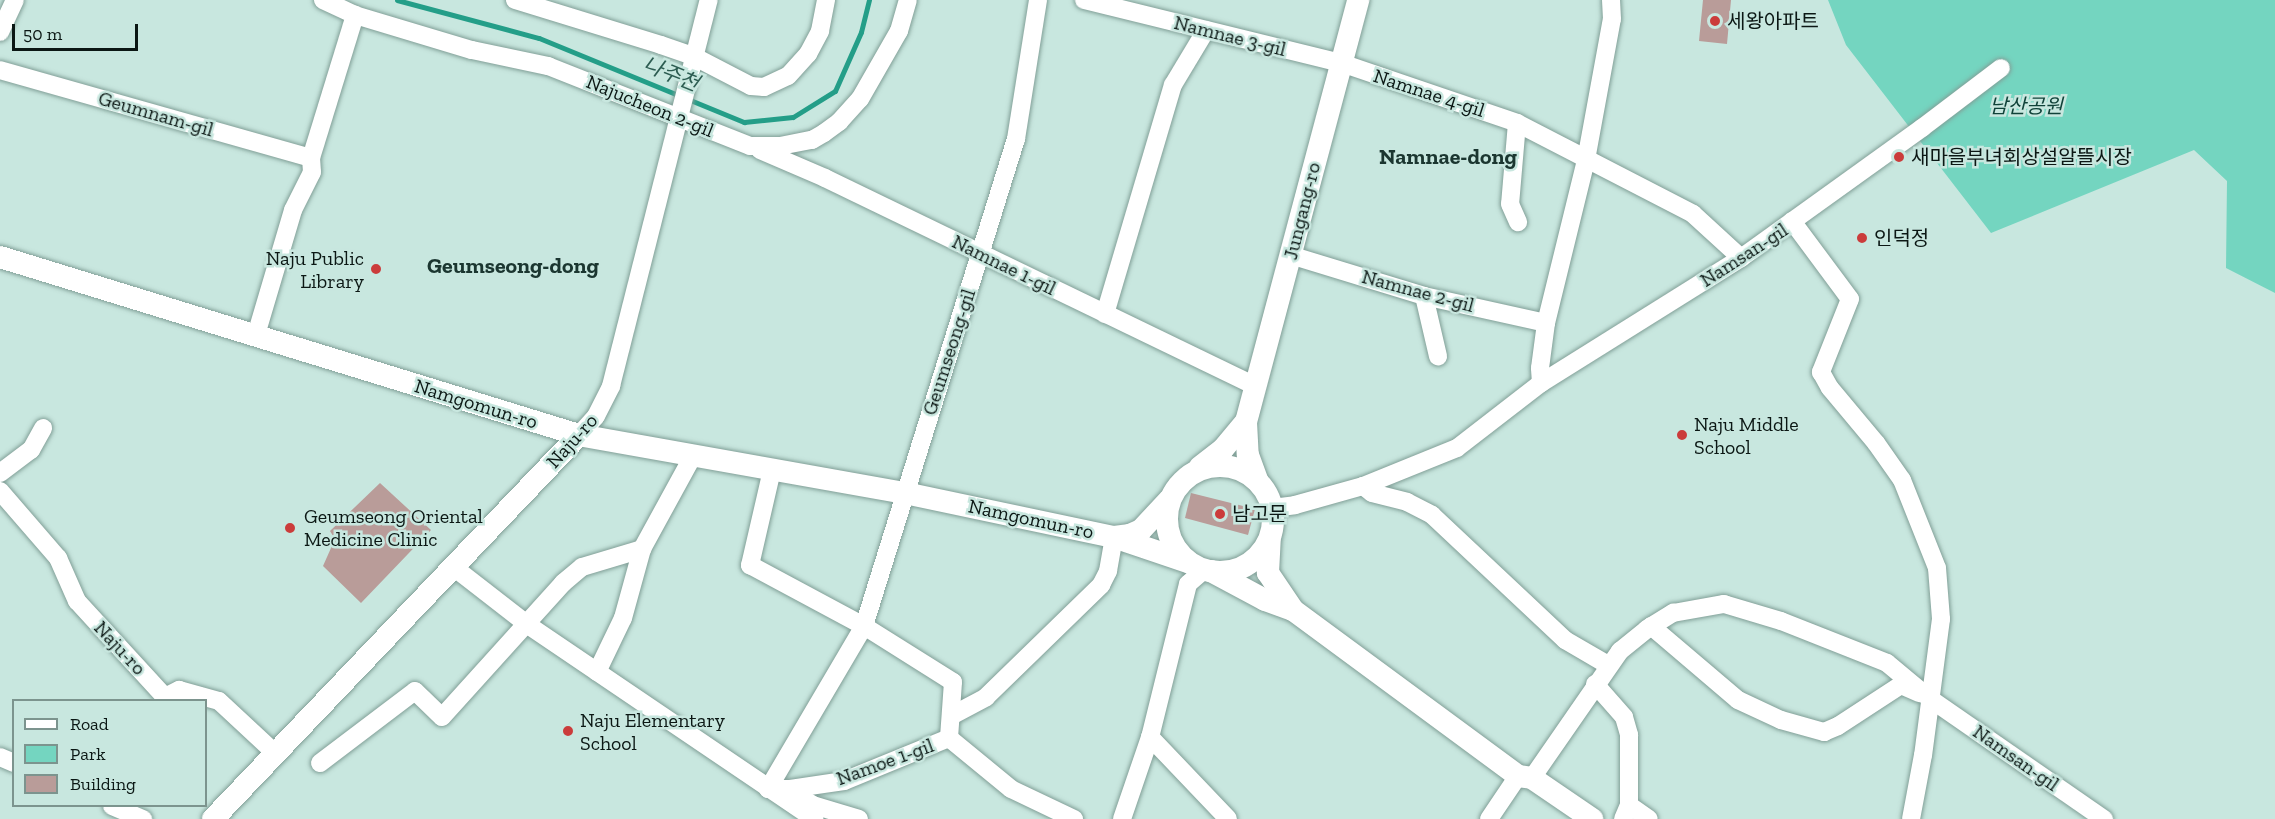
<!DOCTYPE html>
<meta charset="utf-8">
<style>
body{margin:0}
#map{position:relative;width:2275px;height:819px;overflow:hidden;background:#c8e7df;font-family:"Zilla Slab","Noto Sans KR",serif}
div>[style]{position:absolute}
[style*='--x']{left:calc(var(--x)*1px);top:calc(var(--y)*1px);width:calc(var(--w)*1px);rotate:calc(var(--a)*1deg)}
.green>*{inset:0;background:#74d5c0}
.stream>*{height:5px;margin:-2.5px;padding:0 2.5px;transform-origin:2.5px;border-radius:2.5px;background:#249e88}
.building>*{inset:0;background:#b99c99}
.roads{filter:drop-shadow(0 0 2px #819f97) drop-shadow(0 0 2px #819f97)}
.minor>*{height:18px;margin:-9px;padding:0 9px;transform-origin:9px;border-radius:9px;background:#fff}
.tertiary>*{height:22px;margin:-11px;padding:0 11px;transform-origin:11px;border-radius:11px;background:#fff}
.tertiary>.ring{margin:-11px;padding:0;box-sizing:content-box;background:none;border:22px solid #fff;border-radius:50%}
.dots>*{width:16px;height:16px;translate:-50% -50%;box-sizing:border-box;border:3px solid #c8e7df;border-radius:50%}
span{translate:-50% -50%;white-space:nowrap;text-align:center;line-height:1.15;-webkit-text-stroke:5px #c8e7df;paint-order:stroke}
.poi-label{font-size:20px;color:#0b1714}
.left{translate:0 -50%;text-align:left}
.right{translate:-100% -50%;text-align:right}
.street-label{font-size:20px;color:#0b1714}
.park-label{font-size:20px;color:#104239;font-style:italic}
.water-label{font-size:21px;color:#2c5c51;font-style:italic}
.quarter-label{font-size:22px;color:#1b3630;font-weight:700}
.legend{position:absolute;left:12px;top:699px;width:195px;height:108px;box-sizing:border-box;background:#c8e7df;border:2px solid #7c948e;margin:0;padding:8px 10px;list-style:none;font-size:18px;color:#0b1714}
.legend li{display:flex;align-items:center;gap:12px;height:30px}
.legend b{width:30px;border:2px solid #7c948e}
.scale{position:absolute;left:12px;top:24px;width:126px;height:27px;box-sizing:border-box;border:3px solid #0b1714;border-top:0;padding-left:8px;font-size:18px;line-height:21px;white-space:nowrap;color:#0b1714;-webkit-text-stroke:4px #c8e7df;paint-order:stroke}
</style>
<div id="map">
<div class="green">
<div style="clip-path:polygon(1828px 0,2275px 0,2275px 293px,2226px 268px,2227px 181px,2194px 150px,1991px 233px,1846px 45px)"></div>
</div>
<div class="stream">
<div style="--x:397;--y:0;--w:147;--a:15"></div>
<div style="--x:539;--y:38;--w:222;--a:22.3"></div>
<div style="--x:744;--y:122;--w:49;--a:-5.8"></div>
<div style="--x:793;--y:117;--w:49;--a:-31.8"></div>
<div style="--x:835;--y:91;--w:64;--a:-66.2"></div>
<div style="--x:861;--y:32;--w:33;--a:-76"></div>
</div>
<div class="building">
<div style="clip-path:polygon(1703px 0,1731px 0,1727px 44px,1699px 41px)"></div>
<div style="clip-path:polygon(380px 483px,431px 530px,361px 603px,323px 566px,335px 539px,330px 531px)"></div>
<div style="clip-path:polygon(1191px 493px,1255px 509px,1248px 535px,1185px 518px)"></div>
</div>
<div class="roads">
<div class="minor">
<div style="--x:323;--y:0;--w:35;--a:25"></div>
<div style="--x:355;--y:15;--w:122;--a:16.7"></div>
<div style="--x:472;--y:50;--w:78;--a:11.9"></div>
<div style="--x:548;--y:66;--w:217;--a:21.6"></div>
<div style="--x:750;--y:146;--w:30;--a:0"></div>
<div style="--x:780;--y:146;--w:33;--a:-11"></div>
<div style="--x:812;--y:140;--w:14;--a:-30"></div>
<div style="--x:824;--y:133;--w:19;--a:-36"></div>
<div style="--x:839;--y:122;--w:31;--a:-48"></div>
<div style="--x:860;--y:99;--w:78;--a:-60.2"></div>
<div style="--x:899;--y:31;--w:32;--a:-74"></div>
<div style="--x:515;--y:0;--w:153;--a:17.1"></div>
<div style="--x:661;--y:45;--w:36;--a:19"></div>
<div style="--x:695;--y:57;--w:63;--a:27.4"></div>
<div style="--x:751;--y:86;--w:13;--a:4"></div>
<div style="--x:764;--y:87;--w:26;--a:-25"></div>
<div style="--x:788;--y:76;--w:30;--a:-48"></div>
<div style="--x:808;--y:54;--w:26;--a:-62"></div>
<div style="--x:820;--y:31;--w:32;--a:-79"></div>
<div style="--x:1084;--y:0;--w:265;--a:13.8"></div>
<div style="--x:1341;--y:63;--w:186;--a:18.8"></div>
<div style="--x:1517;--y:123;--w:198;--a:27.3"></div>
<div style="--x:1693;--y:214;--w:65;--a:42.5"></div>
<div style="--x:0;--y:32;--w:35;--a:-65"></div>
<div style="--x:0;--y:70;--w:323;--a:15.8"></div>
<div style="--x:1517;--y:123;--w:81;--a:94.9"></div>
<div style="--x:1510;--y:204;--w:20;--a:66"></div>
<div style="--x:760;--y:150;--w:71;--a:23.3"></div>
<div style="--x:825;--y:178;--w:479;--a:25.8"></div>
<div style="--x:1792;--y:221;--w:97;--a:53.4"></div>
<div style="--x:1850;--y:299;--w:79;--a:111.7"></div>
<div style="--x:1821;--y:372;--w:18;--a:61"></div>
<div style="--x:1830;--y:388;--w:72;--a:50.1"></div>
<div style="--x:1876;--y:443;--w:45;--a:54.9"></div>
<div style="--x:1902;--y:480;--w:95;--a:68.3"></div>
<div style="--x:1937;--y:568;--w:51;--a:85.5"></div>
<div style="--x:1941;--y:619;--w:137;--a:97.5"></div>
<div style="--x:1923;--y:755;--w:65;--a:100.6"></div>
<div style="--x:1290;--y:255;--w:140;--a:17"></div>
<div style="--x:1424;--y:296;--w:125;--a:12.5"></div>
<div style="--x:1424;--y:296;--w:62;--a:76.9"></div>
<div style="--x:1105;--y:314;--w:239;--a:-73.5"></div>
<div style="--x:1173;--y:85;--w:64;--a:-59"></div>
<div style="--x:256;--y:335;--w:130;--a:-73.5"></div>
<div style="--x:293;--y:210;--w:42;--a:-63.4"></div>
<div style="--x:312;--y:172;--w:14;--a:-94"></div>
<div style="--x:311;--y:158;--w:150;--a:-72.9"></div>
<div style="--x:1541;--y:383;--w:15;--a:-94"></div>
<div style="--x:1540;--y:368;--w:45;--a:-82.4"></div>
<div style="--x:1546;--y:323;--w:168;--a:-76.2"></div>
<div style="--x:1586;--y:160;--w:143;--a:-79.6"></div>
<div style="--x:1612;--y:19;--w:19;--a:-93"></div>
<div style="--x:579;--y:435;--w:25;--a:-48"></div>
<div style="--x:596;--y:416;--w:34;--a:-63"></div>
<div style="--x:611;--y:386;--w:398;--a:-75.8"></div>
<div style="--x:772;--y:470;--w:98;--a:103"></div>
<div style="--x:750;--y:565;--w:129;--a:28.2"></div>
<div style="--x:864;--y:626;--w:105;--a:32.2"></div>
<div style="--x:953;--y:682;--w:56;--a:94.1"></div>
<div style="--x:0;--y:473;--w:39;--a:-37"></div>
<div style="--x:31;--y:450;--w:25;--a:-61"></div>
<div style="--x:1363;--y:486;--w:11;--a:38"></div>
<div style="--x:1372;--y:493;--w:36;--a:14"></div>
<div style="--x:1407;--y:502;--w:28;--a:27"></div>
<div style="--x:1432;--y:515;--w:183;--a:43.2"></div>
<div style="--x:1565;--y:640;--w:50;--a:30.2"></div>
<div style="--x:0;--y:491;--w:89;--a:49.1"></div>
<div style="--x:58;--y:558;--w:47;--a:66.2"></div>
<div style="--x:77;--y:601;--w:130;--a:47.5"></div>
<div style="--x:165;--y:697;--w:16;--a:-27"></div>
<div style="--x:179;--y:690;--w:41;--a:15.4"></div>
<div style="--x:219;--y:701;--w:76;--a:42.9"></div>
<div style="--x:1272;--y:508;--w:23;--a:-7"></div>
<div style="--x:1295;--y:505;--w:71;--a:-15.6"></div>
<div style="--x:1363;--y:486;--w:101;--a:-22"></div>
<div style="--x:1457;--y:448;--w:106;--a:-37.7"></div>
<div style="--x:1541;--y:383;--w:236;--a:-32"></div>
<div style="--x:1741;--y:258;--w:223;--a:-35.7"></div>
<div style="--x:1922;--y:128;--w:99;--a:-37.2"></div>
<div style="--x:452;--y:566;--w:96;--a:37.8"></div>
<div style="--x:528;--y:625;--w:346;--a:34.1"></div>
<div style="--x:1204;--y:570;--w:21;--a:139"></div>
<div style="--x:1188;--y:584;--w:158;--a:103.9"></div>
<div style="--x:1150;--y:737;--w:113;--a:46.4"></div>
<div style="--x:1651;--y:626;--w:114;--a:40.4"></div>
<div style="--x:1738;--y:700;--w:47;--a:24.9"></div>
<div style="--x:1781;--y:720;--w:45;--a:15.6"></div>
<div style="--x:1824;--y:732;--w:15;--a:-23"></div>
<div style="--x:1838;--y:726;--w:75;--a:-33.1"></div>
<div style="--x:1901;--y:685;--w:20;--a:24"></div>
<div style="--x:597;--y:672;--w:60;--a:-64.3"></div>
<div style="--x:623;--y:618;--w:72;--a:-74.6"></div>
<div style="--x:642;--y:549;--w:106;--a:-61.3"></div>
<div style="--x:1595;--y:684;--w:44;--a:48.7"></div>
<div style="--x:1624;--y:717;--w:19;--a:74"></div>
<div style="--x:1629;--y:735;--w:70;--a:90"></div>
<div style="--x:1629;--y:805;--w:15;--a:113"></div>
<div style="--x:951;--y:716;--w:40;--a:-28"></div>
<div style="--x:986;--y:697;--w:161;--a:-44.2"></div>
<div style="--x:1101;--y:585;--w:16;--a:-63"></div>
<div style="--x:1108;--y:571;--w:35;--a:-80"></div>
<div style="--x:949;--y:738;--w:113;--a:157.7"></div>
<div style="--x:844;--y:781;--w:56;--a:171.7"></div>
<div style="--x:789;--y:789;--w:21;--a:180"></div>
<div style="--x:768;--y:789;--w:189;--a:-59.5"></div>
<div style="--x:864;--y:626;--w:510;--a:-72.67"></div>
<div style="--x:1016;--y:139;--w:141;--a:-81"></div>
<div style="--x:949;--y:738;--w:80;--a:39.4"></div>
<div style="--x:1011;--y:789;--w:70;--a:25.5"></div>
<div style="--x:0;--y:757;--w:15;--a:23"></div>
<div style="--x:320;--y:763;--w:119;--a:-37.2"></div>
<div style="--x:415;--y:691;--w:37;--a:44"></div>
<div style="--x:442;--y:717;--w:181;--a:-47.9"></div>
<div style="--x:563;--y:583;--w:25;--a:-40"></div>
<div style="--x:582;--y:567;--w:63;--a:-16.7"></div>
<div style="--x:1532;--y:778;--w:155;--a:-55.3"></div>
<div style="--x:1620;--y:651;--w:35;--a:-39"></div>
<div style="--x:1647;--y:629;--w:31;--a:-32"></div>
<div style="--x:1673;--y:613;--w:52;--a:-10"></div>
<div style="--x:1724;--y:604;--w:59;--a:16.6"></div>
<div style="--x:1781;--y:621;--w:114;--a:21.6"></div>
<div style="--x:1887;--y:663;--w:55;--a:39.8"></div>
<div style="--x:1929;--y:698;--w:213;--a:34.7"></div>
<div style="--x:797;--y:795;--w:19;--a:32"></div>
<div style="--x:813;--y:805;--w:48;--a:16.9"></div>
<div style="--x:1629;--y:805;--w:24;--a:35"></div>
<div style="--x:112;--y:806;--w:34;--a:23"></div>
<div style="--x:1122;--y:819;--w:87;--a:-71.1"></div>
<div style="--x:1489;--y:819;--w:52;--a:-56"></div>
</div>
<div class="tertiary">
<div style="--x:0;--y:257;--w:606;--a:17.09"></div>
<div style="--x:579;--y:435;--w:331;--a:10.1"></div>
<div style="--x:905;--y:493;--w:214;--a:11.9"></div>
<div style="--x:1246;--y:422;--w:437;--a:-75.1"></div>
<div class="ring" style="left:1167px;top:466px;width:84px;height:84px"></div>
<div style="--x:1200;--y:467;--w:29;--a:-38"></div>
<div style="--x:1223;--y:449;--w:35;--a:-50"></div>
<div style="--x:1246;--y:422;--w:33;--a:87"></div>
<div style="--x:1248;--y:455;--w:27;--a:70"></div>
<div style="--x:1169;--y:500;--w:41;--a:133"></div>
<div style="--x:1141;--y:530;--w:12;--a:156"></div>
<div style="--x:1130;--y:535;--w:16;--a:173"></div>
<div style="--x:1114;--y:537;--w:78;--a:18.7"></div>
<div style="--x:1211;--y:571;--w:61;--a:28.2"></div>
<div style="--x:1265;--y:600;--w:30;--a:20"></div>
<div style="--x:1293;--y:610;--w:45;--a:-124"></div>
<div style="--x:1268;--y:573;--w:33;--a:-87"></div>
<div style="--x:1293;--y:610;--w:280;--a:36.4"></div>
<div style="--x:1518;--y:776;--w:14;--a:8"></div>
<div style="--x:1532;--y:778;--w:73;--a:34.3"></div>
<div style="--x:213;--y:819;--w:530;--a:-46.37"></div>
</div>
</div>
<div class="dots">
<div style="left:1715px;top:21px;background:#cb3c3b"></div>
<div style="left:1899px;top:157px;background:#cb3c3b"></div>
<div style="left:1862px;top:238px;background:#cb3c3b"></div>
<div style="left:376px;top:269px;background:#cb3c3b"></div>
<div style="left:1682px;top:435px;background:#cb3c3b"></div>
<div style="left:1220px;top:514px;background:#cb3c3b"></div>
<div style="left:290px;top:528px;background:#cb3c3b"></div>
<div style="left:568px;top:731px;background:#cb3c3b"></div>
</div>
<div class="poi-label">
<span class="left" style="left:1727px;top:21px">세왕아파트</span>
<span class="left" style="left:1911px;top:157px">새마을부녀회상설알뜰시장</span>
<span class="left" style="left:1874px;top:238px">인덕정</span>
<span class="right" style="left:364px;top:270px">Naju Public<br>Library</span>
<span class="left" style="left:1694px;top:436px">Naju Middle<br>School</span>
<span class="left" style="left:1232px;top:514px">남고문</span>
<span class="left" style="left:304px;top:528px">Geumseong Oriental<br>Medicine Clinic</span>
<span class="left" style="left:580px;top:732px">Naju Elementary<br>School</span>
</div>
<div class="street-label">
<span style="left:1230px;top:36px;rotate:14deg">Namnae 3-gil</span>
<span style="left:1429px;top:93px;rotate:18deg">Namnae 4-gil</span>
<span style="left:650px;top:106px;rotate:22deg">Najucheon 2-gil</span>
<span style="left:156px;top:114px;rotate:16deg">Geumnam-gil</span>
<span style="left:1302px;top:211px;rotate:-76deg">Jungang-ro</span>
<span style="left:1744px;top:255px;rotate:-33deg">Namsan-gil</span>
<span style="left:1004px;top:265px;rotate:26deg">Namnae 1-gil</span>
<span style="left:1418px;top:291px;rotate:15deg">Namnae 2-gil</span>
<span style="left:949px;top:352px;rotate:-72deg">Geumseong-gil</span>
<span style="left:476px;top:404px;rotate:17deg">Namgomun-ro</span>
<span style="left:572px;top:441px;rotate:-48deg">Naju-ro</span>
<span style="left:1031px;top:519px;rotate:12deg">Namgomun-ro</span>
<span style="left:120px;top:648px;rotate:47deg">Naju-ro</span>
<span style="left:2016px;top:758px;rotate:35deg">Namsan-gil</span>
<span style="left:885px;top:762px;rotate:-20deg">Namoe 1-gil</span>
</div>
<div class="park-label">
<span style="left:2026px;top:106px">남산공원</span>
</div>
<div class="water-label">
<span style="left:671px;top:74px;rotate:22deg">나주천</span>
</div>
<div class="quarter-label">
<span style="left:1448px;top:157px">Namnae-dong</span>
<span style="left:513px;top:266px">Geumseong-dong</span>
</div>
<ul class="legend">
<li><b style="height:8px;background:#fff"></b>Road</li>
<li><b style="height:16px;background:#74d5c0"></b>Park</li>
<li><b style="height:16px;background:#b99c99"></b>Building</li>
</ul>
<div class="scale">50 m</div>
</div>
